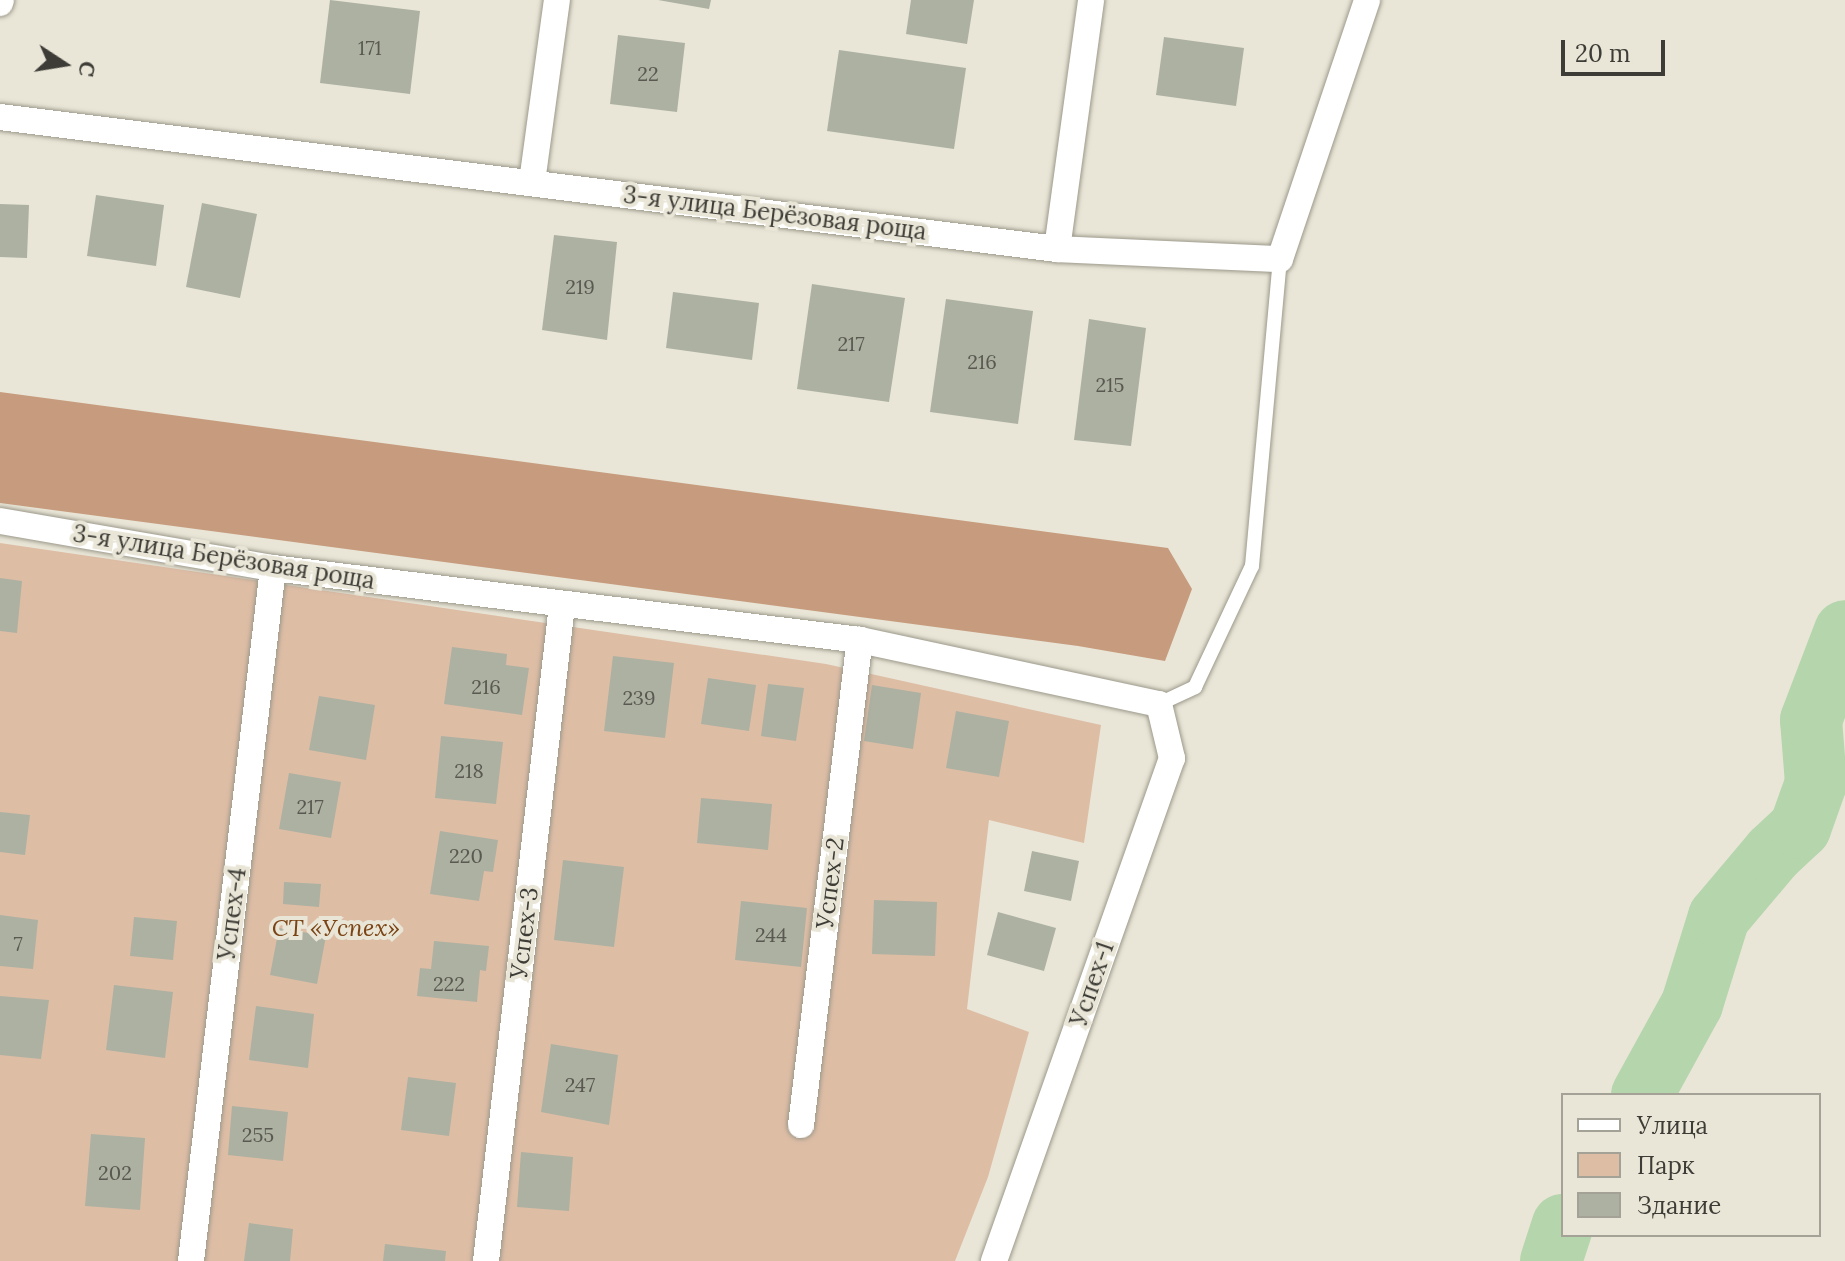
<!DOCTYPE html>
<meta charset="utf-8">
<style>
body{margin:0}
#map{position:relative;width:1845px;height:1261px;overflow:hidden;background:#e9e6d7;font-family:Lora,serif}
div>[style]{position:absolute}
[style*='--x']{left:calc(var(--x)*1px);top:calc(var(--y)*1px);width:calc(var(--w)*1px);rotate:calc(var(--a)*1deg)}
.green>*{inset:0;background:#debda5}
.forest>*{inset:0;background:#c79c7e}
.river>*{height:62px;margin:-31px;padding:0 31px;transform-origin:31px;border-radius:31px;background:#b5d5ac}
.building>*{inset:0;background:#adb1a2}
.roads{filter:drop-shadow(0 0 2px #9c998b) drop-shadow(0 0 2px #9c998b)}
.lane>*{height:14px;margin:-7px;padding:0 7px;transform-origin:7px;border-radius:7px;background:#fff}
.street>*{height:26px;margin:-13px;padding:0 13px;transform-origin:13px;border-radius:13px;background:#fff}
span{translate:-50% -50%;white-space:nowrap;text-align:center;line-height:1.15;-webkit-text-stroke:8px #e9e6d7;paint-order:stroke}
.number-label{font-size:20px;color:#595951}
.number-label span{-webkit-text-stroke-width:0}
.street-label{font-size:24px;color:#3d3c36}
.park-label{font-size:24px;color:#7b4414;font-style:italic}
.legend{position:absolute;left:1561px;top:1093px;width:260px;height:144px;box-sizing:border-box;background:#e9e6d7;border:2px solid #a4a297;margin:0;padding:10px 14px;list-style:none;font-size:24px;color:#3d3c36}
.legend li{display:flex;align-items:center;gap:16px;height:40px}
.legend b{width:40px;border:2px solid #a4a297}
.north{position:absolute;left:24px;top:24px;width:80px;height:80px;-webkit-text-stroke:6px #e9e6d7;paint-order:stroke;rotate:102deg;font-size:22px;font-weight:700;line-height:32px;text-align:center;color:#3d3c36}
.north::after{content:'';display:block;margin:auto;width:28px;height:36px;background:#3d3c36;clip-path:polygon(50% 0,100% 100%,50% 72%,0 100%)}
.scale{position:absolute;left:1561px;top:40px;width:104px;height:36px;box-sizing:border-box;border:4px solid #3d3c36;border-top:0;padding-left:10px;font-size:24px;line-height:28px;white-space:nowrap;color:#3d3c36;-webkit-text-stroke:6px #e9e6d7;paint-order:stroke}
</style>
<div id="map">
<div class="green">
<div style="clip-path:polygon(0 543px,826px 664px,1101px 725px,1084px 843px,989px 820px,967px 1009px,1029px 1032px,988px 1177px,955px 1261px,0 1261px)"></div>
</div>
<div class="forest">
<div style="clip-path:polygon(0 392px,1168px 548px,1192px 589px,1165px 661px,1078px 646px,0 503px)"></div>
</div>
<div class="river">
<div style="--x:1642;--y:1095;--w:104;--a:-61.2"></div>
<div style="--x:1692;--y:1004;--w:91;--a:-72.8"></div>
<div style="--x:1719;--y:917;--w:84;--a:-49.8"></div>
<div style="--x:1773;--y:853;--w:37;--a:-43"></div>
<div style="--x:1800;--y:828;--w:48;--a:-70.4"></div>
<div style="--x:1816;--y:783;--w:63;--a:-94.5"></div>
<div style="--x:1811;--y:720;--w:95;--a:-69.1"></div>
<div style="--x:1551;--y:1261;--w:38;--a:-72"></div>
</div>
<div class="building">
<div style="clip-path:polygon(330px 0,420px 11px,410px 94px,320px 83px)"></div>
<div style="clip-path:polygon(658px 0,711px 0,709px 9px)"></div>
<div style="clip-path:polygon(911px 0,974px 0,967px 44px,906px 34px)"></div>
<div style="clip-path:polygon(618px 35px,685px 43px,677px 112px,610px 104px)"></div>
<div style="clip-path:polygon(1164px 37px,1244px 48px,1236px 106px,1156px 95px)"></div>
<div style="clip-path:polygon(839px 50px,966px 68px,954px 149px,827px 131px)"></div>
<div style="clip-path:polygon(96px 195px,164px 205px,156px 266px,87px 256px)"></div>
<div style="clip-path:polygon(202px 203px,257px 214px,240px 298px,186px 287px)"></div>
<div style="clip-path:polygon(0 204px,29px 205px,27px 258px,0 257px)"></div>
<div style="clip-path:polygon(554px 235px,617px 242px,607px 340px,542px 330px)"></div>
<div style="clip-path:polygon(812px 284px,905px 298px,889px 402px,797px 389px)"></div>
<div style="clip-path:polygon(673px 292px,759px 303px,752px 360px,666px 348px)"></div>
<div style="clip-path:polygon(946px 299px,1033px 311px,1018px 424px,930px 412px)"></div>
<div style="clip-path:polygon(1089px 319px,1146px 328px,1131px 446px,1074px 440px)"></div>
<div style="clip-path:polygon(0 578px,22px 581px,17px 633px,0 631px)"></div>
<div style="clip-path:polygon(452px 647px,507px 654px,506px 665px,529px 668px,522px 715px,444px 704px)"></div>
<div style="clip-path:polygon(613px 656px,674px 663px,665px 738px,604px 731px)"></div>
<div style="clip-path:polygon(708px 678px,756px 685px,749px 731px,701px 724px)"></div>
<div style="clip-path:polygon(768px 684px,804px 688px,796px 741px,761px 736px)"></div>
<div style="clip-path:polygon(872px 685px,921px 693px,913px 749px,864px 741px)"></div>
<div style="clip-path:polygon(319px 696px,375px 705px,366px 760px,309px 750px)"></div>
<div style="clip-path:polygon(956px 711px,1009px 721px,999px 777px,946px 768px)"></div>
<div style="clip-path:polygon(441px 736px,503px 742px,496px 804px,435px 798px)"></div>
<div style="clip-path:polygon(289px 773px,341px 782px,331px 838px,279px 829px)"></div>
<div style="clip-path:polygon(701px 798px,772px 804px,768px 850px,697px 843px)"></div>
<div style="clip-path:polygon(0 812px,30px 815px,25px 855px,0 852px)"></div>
<div style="clip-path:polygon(440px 831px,498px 840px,493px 872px,484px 871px,479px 901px,430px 894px)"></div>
<div style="clip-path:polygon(1032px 851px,1079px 861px,1071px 901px,1024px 891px)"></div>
<div style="clip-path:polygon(563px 860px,624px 867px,614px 947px,554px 940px)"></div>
<div style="clip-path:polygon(284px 882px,321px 884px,319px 907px,283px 904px)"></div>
<div style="clip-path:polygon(874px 900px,937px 902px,935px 956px,872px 954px)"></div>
<div style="clip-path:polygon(741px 901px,807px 908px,801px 967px,735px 960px)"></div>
<div style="clip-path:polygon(998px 912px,1056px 928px,1044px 971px,987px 955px)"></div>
<div style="clip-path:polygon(0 915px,38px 920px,33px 969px,0 966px)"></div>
<div style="clip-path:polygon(134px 917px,177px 921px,173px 960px,130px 956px)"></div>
<div style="clip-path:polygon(279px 928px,326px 936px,317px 984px,270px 975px)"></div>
<div style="clip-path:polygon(434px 941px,489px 946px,486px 971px,480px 970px,477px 1002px,417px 996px,420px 968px,431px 969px)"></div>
<div style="clip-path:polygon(114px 985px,173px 992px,165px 1058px,106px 1050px)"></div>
<div style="clip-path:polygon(0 996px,49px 1000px,41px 1059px,0 1055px)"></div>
<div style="clip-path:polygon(256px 1006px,314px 1014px,308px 1068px,249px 1060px)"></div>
<div style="clip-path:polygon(551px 1044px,618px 1055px,609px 1125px,541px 1112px)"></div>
<div style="clip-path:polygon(408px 1077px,456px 1083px,449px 1136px,401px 1130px)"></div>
<div style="clip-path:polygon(232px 1106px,288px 1112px,283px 1161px,228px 1155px)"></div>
<div style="clip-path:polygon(91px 1134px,145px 1138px,140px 1210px,85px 1206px)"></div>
<div style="clip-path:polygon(521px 1152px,573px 1157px,569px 1211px,517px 1207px)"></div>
<div style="clip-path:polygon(249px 1223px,293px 1229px,290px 1261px,244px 1261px)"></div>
<div style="clip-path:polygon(385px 1244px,446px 1251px,445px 1261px,383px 1261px)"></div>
</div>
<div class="roads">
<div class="lane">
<div style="--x:1159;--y:704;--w:40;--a:-25"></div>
<div style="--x:1195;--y:687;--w:134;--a:-64.8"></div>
<div style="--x:1252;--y:566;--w:308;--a:-84.8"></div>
</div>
<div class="street">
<div style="--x:0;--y:3;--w:3;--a:-72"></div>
<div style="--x:0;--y:117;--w:1065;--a:7.12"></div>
<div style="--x:1057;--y:249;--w:223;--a:2.6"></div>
<div style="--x:1280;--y:259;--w:273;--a:-71.4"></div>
<div style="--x:532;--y:182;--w:184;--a:-82.2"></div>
<div style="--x:1057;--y:249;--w:251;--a:-82.2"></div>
<div style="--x:0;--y:521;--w:277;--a:9.8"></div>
<div style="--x:273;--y:568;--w:591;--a:6.99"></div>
<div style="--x:860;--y:640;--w:306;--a:12.1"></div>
<div style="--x:1159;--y:704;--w:56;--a:76.5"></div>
<div style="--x:1172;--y:758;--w:534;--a:109.49"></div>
<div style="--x:801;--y:1125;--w:489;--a:-83.1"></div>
<div style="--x:191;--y:1261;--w:698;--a:-83.25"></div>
<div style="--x:486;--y:1261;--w:660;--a:-83.39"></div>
</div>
</div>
<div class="number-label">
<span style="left:370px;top:47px">171</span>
<span style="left:648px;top:73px">22</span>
<span style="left:580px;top:286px">219</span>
<span style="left:851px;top:343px">217</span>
<span style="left:982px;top:361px">216</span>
<span style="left:1110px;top:384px">215</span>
<span style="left:486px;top:686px">216</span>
<span style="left:639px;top:697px">239</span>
<span style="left:469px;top:770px">218</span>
<span style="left:310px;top:806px">217</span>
<span style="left:466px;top:855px">220</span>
<span style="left:771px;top:934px">244</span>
<span style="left:18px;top:943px">7</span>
<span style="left:449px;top:983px">222</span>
<span style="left:580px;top:1084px">247</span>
<span style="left:258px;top:1134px">255</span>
<span style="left:115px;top:1172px">202</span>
</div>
<div class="street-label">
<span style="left:775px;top:213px;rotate:7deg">3-я улица Берёзовая роща</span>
<span style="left:224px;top:557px;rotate:9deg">3-я улица Берёзовая роща</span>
<span style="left:830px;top:883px;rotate:-83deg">Успех-2</span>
<span style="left:232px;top:914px;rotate:-83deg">Успех-4</span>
<span style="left:524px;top:933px;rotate:-83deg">Успех-3</span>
<span style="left:1092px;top:984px;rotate:-71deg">Успех-1</span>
</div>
<div class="park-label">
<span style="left:336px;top:928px">СТ «Успех»</span>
</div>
<ul class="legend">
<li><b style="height:10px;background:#fff"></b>Улица</li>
<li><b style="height:22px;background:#debda5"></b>Парк</li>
<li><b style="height:22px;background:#adb1a2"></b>Здание</li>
</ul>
<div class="north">С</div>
<div class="scale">20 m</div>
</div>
